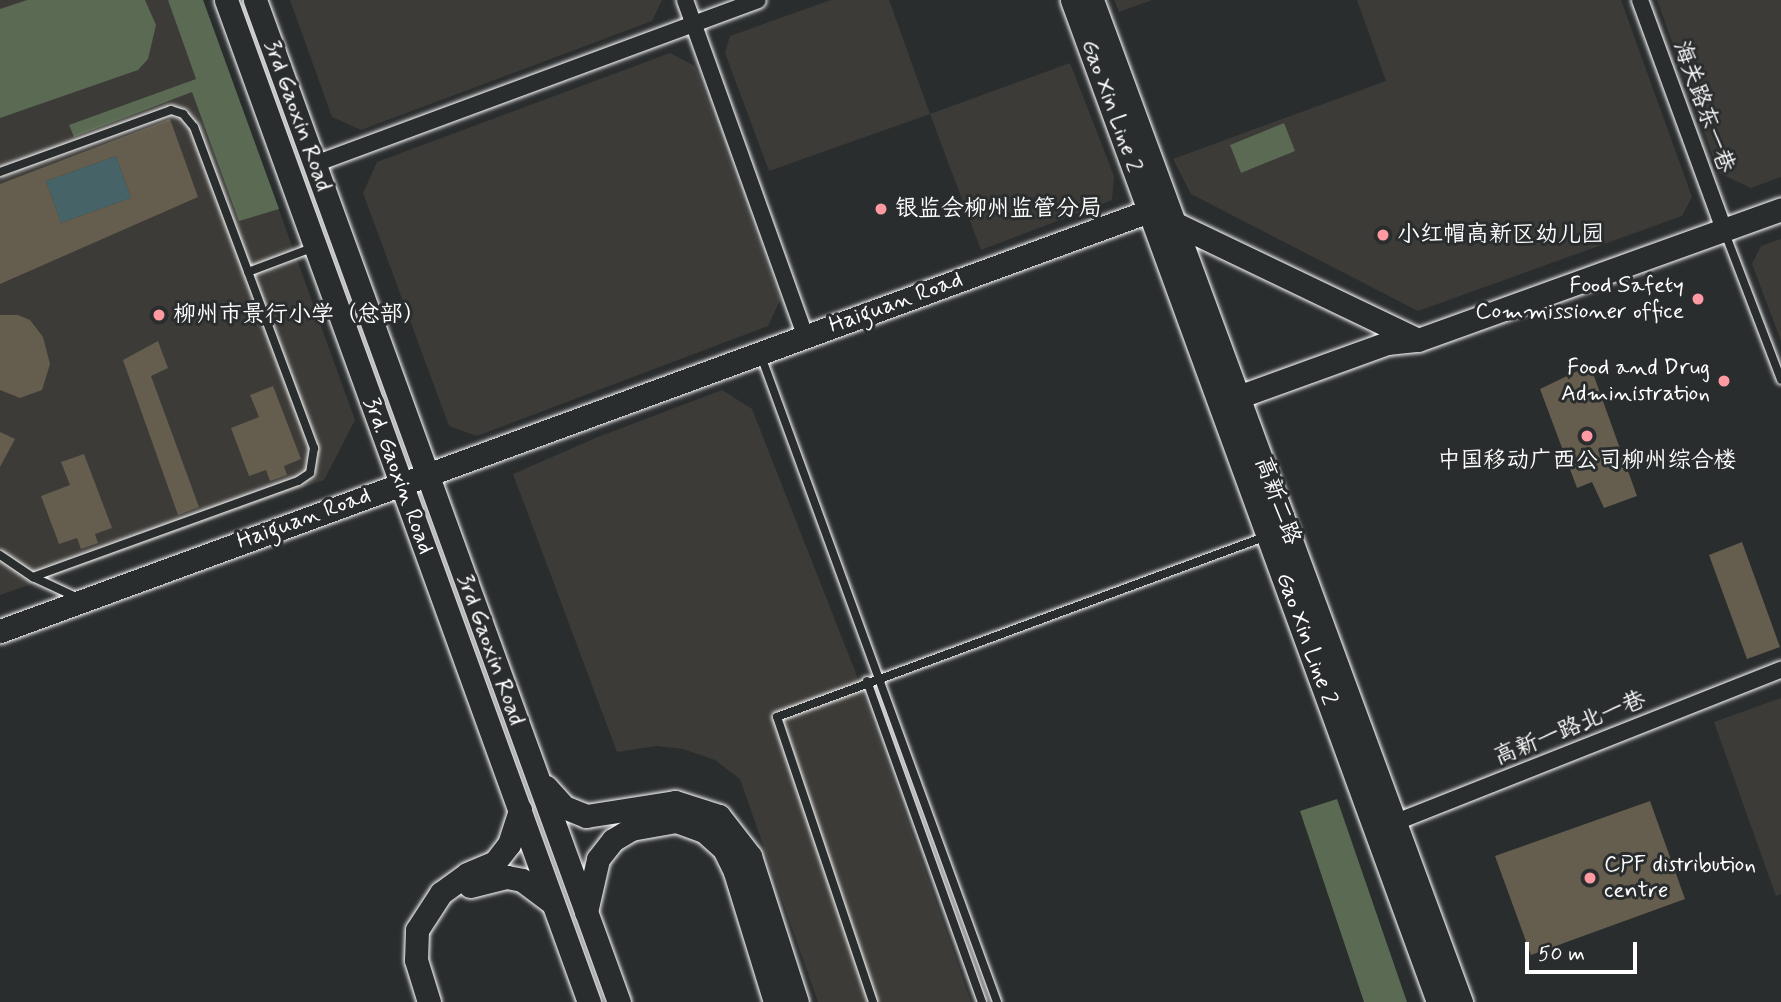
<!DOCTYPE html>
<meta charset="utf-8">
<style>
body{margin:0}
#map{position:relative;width:1781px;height:1002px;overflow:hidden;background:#2a2d2e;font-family:Mynerve,"LXGW WenKai TC",sans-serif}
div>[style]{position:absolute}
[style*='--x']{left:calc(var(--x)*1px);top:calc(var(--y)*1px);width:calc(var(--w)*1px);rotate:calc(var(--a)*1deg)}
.built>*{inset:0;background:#3c3b38}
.green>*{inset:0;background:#5a6a53}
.water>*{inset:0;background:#466468}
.building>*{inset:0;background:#655d4e}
.roads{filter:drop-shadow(0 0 2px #fff) drop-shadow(0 0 2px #fff)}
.lane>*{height:8px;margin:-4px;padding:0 4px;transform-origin:4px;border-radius:4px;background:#2a2d2e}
.street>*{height:16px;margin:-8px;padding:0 8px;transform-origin:8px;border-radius:8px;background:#2a2d2e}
.secondary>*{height:23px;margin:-11.5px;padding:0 11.5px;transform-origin:11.5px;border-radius:11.5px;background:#2a2d2e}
.dots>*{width:19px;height:19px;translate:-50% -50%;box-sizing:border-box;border:4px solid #2a2d2e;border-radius:50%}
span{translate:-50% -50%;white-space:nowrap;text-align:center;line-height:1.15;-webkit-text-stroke:6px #2a2d2e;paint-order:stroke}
.street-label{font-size:23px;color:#fff}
.poi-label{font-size:23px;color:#fff}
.left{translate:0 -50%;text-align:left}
.right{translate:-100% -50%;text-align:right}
.scale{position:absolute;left:1525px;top:942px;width:112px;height:32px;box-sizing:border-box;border:4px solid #fff;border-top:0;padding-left:9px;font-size:21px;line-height:24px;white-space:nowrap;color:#fff;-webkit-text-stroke:5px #2a2d2e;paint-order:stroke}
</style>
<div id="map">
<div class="built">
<div style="clip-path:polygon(0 0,203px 0,355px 420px,324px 480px,0 595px)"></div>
<div style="clip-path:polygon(290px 0,662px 0,652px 21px,361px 130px,332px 117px)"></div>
<div style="clip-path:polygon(831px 0,889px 0,930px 114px,1070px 63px,1114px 176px,1112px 200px,981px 250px,930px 114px,769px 171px,725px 53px,730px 36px)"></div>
<div style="clip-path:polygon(1114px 0,1152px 0,1119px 12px)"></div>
<div style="clip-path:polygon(1357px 0,1621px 0,1692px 197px,1682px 216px,1418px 311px,1191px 194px,1173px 159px,1386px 81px)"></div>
<div style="clip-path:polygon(1657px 0,1781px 0,1781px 177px,1751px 188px,1719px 173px)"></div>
<div style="clip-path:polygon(670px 53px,695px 66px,780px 300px,768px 326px,477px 436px,449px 426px,363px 193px,377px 162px)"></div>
<div style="clip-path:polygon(1781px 239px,1781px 341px,1752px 264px,1761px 246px)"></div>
<div style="clip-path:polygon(722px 390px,752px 409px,855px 671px,971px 1002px,818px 1002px,740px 779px,715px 760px,683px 749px,656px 746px,617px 752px,513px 474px,598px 437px)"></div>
<div style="clip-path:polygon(1781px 698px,1781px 894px,1776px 896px,1714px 722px)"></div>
</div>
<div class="green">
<div style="clip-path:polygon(27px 0,145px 0,156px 25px,148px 59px,138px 70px,0 118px,0 9px)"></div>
<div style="clip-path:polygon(168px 0,203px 0,279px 209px,239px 221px,192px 92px,74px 137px,69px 125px,196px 79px)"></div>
<div style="clip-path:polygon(1284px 123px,1295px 151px,1241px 173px,1230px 145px)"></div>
<div style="clip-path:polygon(1337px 799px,1407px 1002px,1364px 1002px,1300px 811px)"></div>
</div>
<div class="water">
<div style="clip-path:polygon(116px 156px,131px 198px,61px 223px,46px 181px)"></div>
</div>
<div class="building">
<div style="clip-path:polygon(evenodd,170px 119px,198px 197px,0 284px,0 184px,170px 119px,116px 156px,131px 198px,61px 223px,46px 181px,116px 156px)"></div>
<div style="clip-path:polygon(0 315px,18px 315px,30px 320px,43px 337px,50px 364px,42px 390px,20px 398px,0 390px)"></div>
<div style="clip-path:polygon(158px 341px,168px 368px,151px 376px,199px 507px,178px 515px,123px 360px)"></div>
<div style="clip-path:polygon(1590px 365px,1637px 496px,1604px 508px,1592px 482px,1577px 488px,1540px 389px)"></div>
<div style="clip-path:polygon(273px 386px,301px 459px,284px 466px,287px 475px,270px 481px,266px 470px,249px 476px,231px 428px,259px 417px,250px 395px)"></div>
<div style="clip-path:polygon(0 432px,15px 439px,0 467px)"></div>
<div style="clip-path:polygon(84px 454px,112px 528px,95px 534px,98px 543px,81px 549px,77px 538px,59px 544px,41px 496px,70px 485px,61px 462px)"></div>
<div style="clip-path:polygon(1742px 542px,1780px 647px,1747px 659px,1709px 555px)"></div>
<div style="clip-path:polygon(1650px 801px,1685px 899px,1531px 955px,1495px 856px)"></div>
</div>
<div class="roads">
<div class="lane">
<div style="--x:0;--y:172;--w:182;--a:-19.9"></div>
<div style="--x:171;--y:110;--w:13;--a:18"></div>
<div style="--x:183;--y:114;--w:17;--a:50"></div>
<div style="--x:194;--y:127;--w:343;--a:69.5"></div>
<div style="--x:314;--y:448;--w:25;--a:99"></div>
<div style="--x:310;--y:473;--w:14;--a:146"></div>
<div style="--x:298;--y:481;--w:282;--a:160.1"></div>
<div style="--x:1725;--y:233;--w:157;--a:69.1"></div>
<div style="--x:248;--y:272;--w:71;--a:-20.7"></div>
<div style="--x:761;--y:356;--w:688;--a:69.93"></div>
<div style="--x:0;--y:555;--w:40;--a:34"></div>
<div style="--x:33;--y:577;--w:50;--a:25"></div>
<div style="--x:867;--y:681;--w:341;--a:70.3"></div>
<div style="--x:873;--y:1002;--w:301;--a:-108.6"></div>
<div style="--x:777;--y:717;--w:519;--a:-20.28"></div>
</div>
<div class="street">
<div style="--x:685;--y:0;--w:357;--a:70.3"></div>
<div style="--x:1640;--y:0;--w:245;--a:69.9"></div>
<div style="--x:315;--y:164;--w:472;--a:-20.3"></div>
<div style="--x:1386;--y:826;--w:425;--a:-21.6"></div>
</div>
<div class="secondary">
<div style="--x:226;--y:0;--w:1066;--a:70.09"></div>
<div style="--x:255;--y:0;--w:1066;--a:70.04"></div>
<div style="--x:1072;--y:0;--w:1067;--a:69.93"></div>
<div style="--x:1092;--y:0;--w:1068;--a:69.78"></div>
<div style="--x:1238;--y:397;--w:158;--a:-19.9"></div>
<div style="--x:1387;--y:343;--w:31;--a:-6"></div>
<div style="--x:0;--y:631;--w:1223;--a:-20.08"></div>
<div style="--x:1149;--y:211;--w:298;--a:25.6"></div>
<div style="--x:1418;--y:340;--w:386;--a:-19.8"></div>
<div style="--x:546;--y:787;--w:27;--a:48"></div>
<div style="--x:564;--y:807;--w:24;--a:22"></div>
<div style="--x:586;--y:816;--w:90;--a:-8.9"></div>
<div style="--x:675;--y:802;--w:46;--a:17.7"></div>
<div style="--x:719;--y:816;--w:51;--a:52.2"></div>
<div style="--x:750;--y:856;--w:153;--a:72.2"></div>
<div style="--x:470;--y:886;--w:38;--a:-14"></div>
<div style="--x:507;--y:877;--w:15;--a:11"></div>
<div style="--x:522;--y:880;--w:38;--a:37"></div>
<div style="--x:586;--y:912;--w:54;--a:-77.2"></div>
<div style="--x:598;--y:859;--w:24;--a:-52"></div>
<div style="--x:613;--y:840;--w:21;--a:-31"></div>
<div style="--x:631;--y:829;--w:46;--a:-10.1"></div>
<div style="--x:676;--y:821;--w:30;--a:20"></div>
<div style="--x:704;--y:831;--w:27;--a:42"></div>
<div style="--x:724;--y:849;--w:25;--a:64"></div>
<div style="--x:735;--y:872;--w:136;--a:72.9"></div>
<div style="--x:429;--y:1002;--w:44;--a:-107.2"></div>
<div style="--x:416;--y:960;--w:30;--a:-88"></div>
<div style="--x:417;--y:930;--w:44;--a:-57"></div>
<div style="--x:441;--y:893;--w:32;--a:-36"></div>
<div style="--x:467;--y:874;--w:30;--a:-23"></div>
<div style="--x:495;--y:862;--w:23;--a:-52"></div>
<div style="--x:509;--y:844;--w:36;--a:-72"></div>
</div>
</div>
<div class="dots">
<div style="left:881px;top:209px;background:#ff9aa2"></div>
<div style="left:1383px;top:235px;background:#ff9aa2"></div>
<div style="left:1698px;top:299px;background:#ff9aa2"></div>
<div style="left:159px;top:315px;background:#ff9aa2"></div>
<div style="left:1724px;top:381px;background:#ff9aa2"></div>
<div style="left:1587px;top:436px;background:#ff9aa2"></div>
<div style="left:1590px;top:878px;background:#ff9aa2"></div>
</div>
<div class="street-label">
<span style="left:1111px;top:106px;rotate:70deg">Gao Xin Line 2</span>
<span style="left:1703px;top:107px;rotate:70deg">海关路东一巷</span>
<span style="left:297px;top:116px;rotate:70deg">3rd Gaoxin Road</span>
<span style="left:896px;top:303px;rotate:-20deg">Haiguan Road</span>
<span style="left:398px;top:476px;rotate:70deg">3rd. Gaoxin Road</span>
<span style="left:1277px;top:501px;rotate:70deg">高新二路</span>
<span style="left:304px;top:519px;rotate:-20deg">Haiguan Road</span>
<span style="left:1306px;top:639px;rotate:70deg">Gao Xin Line 2</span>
<span style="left:490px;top:650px;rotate:70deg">3rd Gaoxin Road</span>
<span style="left:1570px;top:729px;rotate:-22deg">高新一路北一巷</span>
</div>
<div class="poi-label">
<span class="left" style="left:895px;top:209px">银监会柳州监管分局</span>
<span class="left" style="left:1397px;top:235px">小红帽高新区幼儿园</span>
<span class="right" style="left:1684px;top:299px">Food Safety<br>Commissioner office</span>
<span class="left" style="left:173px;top:315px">柳州市景行小学（总部）</span>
<span class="right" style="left:1710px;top:381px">Food and Drug<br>Administration</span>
<span style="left:1587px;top:461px">中国移动广西公司柳州综合楼</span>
<span class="left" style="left:1604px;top:878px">CPF distribution<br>centre</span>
</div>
<div class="scale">50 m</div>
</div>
